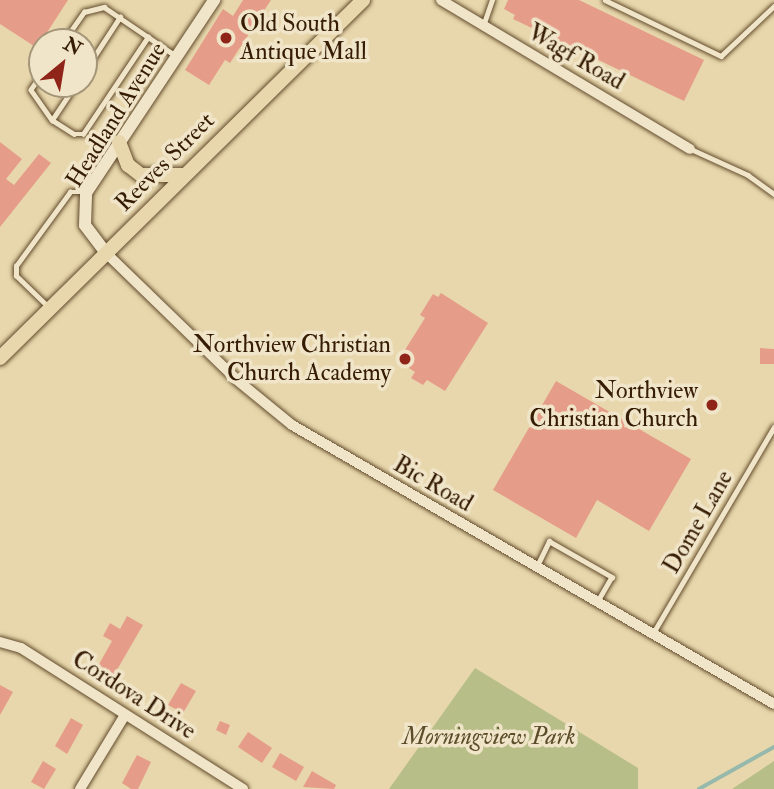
<!DOCTYPE html>
<style>
body{margin:0}
#map{position:relative;width:774px;height:789px;overflow:hidden;background:#e8d7ac;font-family:"IM FELL Double Pica",serif}
div>[style]{position:absolute}
[style*='--x']{left:calc(var(--x)*1px);top:calc(var(--y)*1px);width:calc(var(--w)*1px);rotate:calc(var(--a)*1deg)}
.green>*{inset:0;background:#b8be88}
.stream>*{height:3.5px;margin:-1.75px;padding:0 1.75px;transform-origin:1.75px;border-radius:1.75px;background:#97b9ab}
.building>*{inset:0;background:#e59d89}
.roads{filter:drop-shadow(0 0 2px #624b2c) drop-shadow(0 0 2px #624b2c)}
.service>*{height:4.5px;margin:-2.25px;padding:0 2.25px;transform-origin:2.25px;border-radius:2.25px;background:#f0e5c9}
.minor>*{height:10px;margin:-5px;padding:0 5px;transform-origin:5px;border-radius:5px;background:#f0e5c9}
.secondary>*{height:12px;margin:-6px;padding:0 6px;transform-origin:6px;border-radius:6px;background:#f0e5c9}
.primary>*{height:14px;margin:-7px;padding:0 7px;transform-origin:7px;border-radius:7px;background:#e8d7ac}
.dots>*{width:19px;height:19px;translate:-50% -50%;box-sizing:border-box;border:4px solid #f0e5c9;border-radius:50%}
span{translate:-50% -50%;white-space:nowrap;text-align:center;line-height:1.15;-webkit-text-stroke:7px #f0e5c9;paint-order:stroke}
.poi-label{font-size:24px;color:#351c02}
.left{translate:0 -50%;text-align:left}
.right{translate:-100% -50%;text-align:right}
.street-label{font-size:24px;color:#351c02}
.park-label{font-size:24px;color:#5c4d2a;font-style:italic}
.north{position:absolute;left:28px;top:28px;width:70px;height:70px;box-sizing:border-box;background:#f0e5c9;border:2px solid #a59579;border-radius:50%;rotate:30deg;font-size:19px;font-weight:700;line-height:28px;text-align:center;color:#351c02}
.north::after{content:'';display:block;margin:auto;width:24px;height:32px;background:#8f2418;clip-path:polygon(50% 0,100% 100%,50% 72%,0 100%)}
</style>
<div id="map">
<div class="green">
<div style="clip-path:polygon(475px 668px,638px 768px,638px 789px,389px 789px)"></div>
<div style="clip-path:polygon(774px 761px,774px 789px,732px 789px)"></div>
</div>
<div class="stream">
<div style="--x:699;--y:789;--w:86;--a:-29.2"></div>
</div>
<div class="building">
<div style="clip-path:polygon(0 0,68px 0,37px 48px,0 24px)"></div>
<div style="clip-path:polygon(243px 0,271px 0,230px 63px,225px 60px,209px 85px,185px 70px,223px 9px,233px 16px)"></div>
<div style="clip-path:polygon(508px 0,579px 0,704px 60px,684px 101px,513px 19px,515px 15px,504px 9px)"></div>
<div style="clip-path:polygon(0 142px,22px 159px,6px 179px,14px 185px,39px 154px,51px 163px,0 227px)"></div>
<div style="clip-path:polygon(441px 293px,488px 323px,445px 391px,427px 380px,423px 385px,411px 378px,415px 372px,398px 361px,425px 318px,420px 315px,433px 294px,438px 297px)"></div>
<div style="clip-path:polygon(760px 348px,774px 349px,774px 364px,760px 364px)"></div>
<div style="clip-path:polygon(556px 381px,691px 459px,649px 531px,597px 500px,576px 538px,493px 490px)"></div>
<div style="clip-path:polygon(127px 616px,143px 625px,114px 675px,98px 666px,112px 641px,103px 636px,110px 623px,120px 629px)"></div>
<div style="clip-path:polygon(181px 683px,196px 691px,183px 713px,168px 705px)"></div>
<div style="clip-path:polygon(0 685px,13px 692px,0 715px)"></div>
<div style="clip-path:polygon(71px 718px,83px 725px,67px 754px,55px 746px)"></div>
<div style="clip-path:polygon(220px 721px,230px 725px,226px 735px,216px 730px)"></div>
<div style="clip-path:polygon(248px 732px,272px 748px,262px 763px,238px 747px)"></div>
<div style="clip-path:polygon(280px 753px,304px 767px,296px 781px,272px 767px)"></div>
<div style="clip-path:polygon(137px 755px,151px 762px,138px 789px,131px 789px,122px 783px)"></div>
<div style="clip-path:polygon(43px 761px,56px 769px,44px 789px,31px 782px)"></div>
<div style="clip-path:polygon(312px 771px,336px 785px,334px 789px,303px 787px)"></div>
</div>
<div class="roads">
<div class="service">
<div style="--x:605;--y:0;--w:129;--a:25.8"></div>
<div style="--x:721;--y:56;--w:73;--a:-43.3"></div>
<div style="--x:483;--y:26;--w:28;--a:-71"></div>
<div style="--x:63;--y:42;--w:37;--a:-55"></div>
<div style="--x:84;--y:12;--w:21;--a:-14"></div>
<div style="--x:104;--y:7;--w:87;--a:34.2"></div>
<div style="--x:84;--y:72;--w:66;--a:-56.8"></div>
<div style="--x:42;--y:74;--w:19;--a:125"></div>
<div style="--x:31;--y:90;--w:37;--a:55"></div>
<div style="--x:52;--y:120;--w:43;--a:-56.3"></div>
<div style="--x:52;--y:120;--w:26;--a:32"></div>
<div style="--x:74;--y:134;--w:9;--a:0"></div>
<div style="--x:83;--y:134;--w:117;--a:-56.2"></div>
<div style="--x:691;--y:149;--w:63;--a:24.5"></div>
<div style="--x:748;--y:175;--w:32;--a:36"></div>
<div style="--x:47;--y:306;--w:43;--a:-135.9"></div>
<div style="--x:16;--y:276;--w:10;--a:-90"></div>
<div style="--x:16;--y:266;--w:92;--a:-53.9"></div>
<div style="--x:70;--y:192;--w:14;--a:0"></div>
<div style="--x:536;--y:568;--w:30;--a:-64"></div>
<div style="--x:549;--y:541;--w:73;--a:29.7"></div>
<div style="--x:612;--y:577;--w:30;--a:120"></div>
<div style="--x:652;--y:635;--w:241;--a:-59.6"></div>
</div>
<div class="minor">
<div style="--x:441;--y:0;--w:290;--a:30.9"></div>
<div style="--x:106;--y:253;--w:182;--a:44.1"></div>
<div style="--x:237;--y:380;--w:71;--a:39.3"></div>
<div style="--x:292;--y:425;--w:557;--a:30.06"></div>
<div style="--x:0;--y:642;--w:22;--a:16"></div>
<div style="--x:21;--y:648;--w:263;--a:32.4"></div>
<div style="--x:80;--y:789;--w:87;--a:-58.7"></div>
</div>
<div class="secondary">
<div style="--x:106;--y:253;--w:35;--a:-127"></div>
<div style="--x:85;--y:225;--w:32;--a:-88"></div>
<div style="--x:86;--y:193;--w:232;--a:-56.4"></div>
</div>
<div class="primary">
<div style="--x:119;--y:142;--w:25;--a:69"></div>
<div style="--x:128;--y:165;--w:16;--a:38"></div>
<div style="--x:141;--y:175;--w:43;--a:0"></div>
<div style="--x:0;--y:358;--w:510;--a:-44.6"></div>
</div>
</div>
<div class="dots">
<div style="left:226px;top:38px;background:#8f2418"></div>
<div style="left:405px;top:359px;background:#8f2418"></div>
<div style="left:712px;top:405px;background:#8f2418"></div>
</div>
<div class="poi-label">
<span class="left" style="left:240px;top:38px">Old South<br>Antique Mall</span>
<span class="right" style="left:391px;top:359px">Northview Christian<br>Church Academy</span>
<span class="right" style="left:698px;top:405px">Northview<br>Christian Church</span>
</div>
<div class="street-label">
<span style="left:576px;top:57px;rotate:30deg">Wagf Road</span>
<span style="left:116px;top:115px;rotate:-58deg">Headland Avenue</span>
<span style="left:165px;top:162px;rotate:-45deg">Reeves Street</span>
<span style="left:433px;top:484px;rotate:30deg">Bic Road</span>
<span style="left:698px;top:522px;rotate:-60deg">Dome Lane</span>
<span style="left:134px;top:695px;rotate:33deg">Cordova Drive</span>
</div>
<div class="park-label">
<span style="left:489px;top:737px">Morningview Park</span>
</div>
<div class="north">N</div>
</div>
